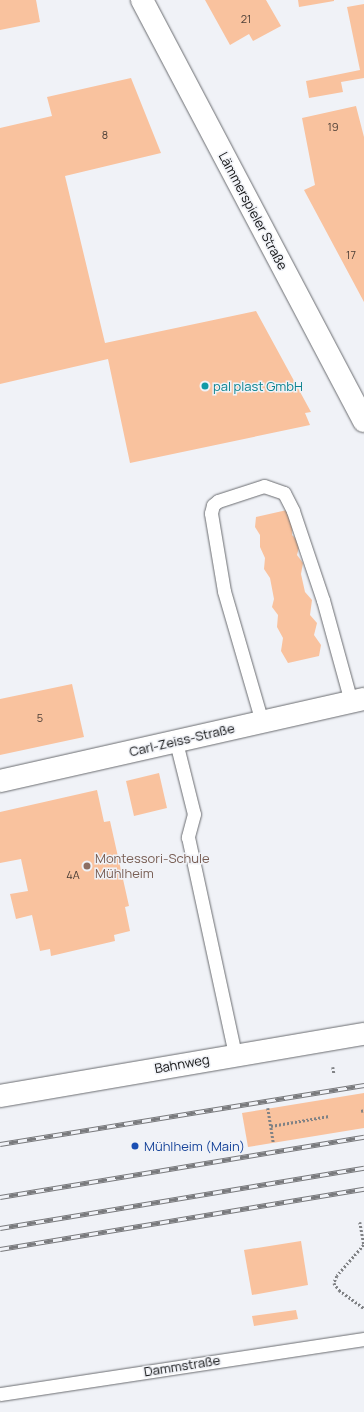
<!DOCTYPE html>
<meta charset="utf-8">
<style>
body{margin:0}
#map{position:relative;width:364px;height:1412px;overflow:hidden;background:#f0f2f7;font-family:Manrope,sans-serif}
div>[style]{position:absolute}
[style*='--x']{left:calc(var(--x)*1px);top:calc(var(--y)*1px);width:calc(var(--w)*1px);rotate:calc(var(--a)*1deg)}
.building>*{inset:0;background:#f9c29e}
.path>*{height:2.5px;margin-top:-1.25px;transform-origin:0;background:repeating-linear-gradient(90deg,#808285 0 2px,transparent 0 4px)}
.roads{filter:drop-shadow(0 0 1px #6a6c70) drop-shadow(0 0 1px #6a6c70)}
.service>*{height:13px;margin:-6.5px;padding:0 6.5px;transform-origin:6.5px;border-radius:6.5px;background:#fff}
.minor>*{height:22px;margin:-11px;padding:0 11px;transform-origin:11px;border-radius:11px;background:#fff}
.secondary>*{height:22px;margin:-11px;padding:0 11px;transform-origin:11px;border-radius:11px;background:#fff}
.rail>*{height:4.5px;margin-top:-2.25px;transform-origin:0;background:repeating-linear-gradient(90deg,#f0f2f7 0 9px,#797a7d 0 18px);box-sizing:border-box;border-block:1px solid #797a7d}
.dots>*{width:11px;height:11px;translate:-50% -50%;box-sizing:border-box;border:2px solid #f0f2f7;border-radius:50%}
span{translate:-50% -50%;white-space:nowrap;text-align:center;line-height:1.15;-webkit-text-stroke:3px #f0f2f7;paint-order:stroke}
.number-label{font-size:11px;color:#4b3e36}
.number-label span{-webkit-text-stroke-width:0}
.street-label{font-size:13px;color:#111213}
.culture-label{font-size:13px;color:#0d838f}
.left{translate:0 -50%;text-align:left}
.education-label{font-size:13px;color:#785e54}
.transit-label{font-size:13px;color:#164399}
</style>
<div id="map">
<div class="building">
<div style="clip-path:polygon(0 0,36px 0,40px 22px,0 30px)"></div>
<div style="clip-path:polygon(205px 0,266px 0,281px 26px,253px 41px,249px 34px,230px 45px)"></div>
<div style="clip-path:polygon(298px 0,334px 0,334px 1px,299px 7px)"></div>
<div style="clip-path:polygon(364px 4px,364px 78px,341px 82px,343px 92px,309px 98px,306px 81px,360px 70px,347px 7px)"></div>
<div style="clip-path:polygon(131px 78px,161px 153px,65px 176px,105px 343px,256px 311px,311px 412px,305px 413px,310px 425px,130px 463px,108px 359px,0 384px,0 128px,52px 116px,47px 97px)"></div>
<div style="clip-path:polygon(356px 106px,364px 137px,364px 302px,304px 190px,315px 185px,302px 118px)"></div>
<div style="clip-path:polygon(287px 510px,293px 521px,292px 535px,300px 543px,297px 555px,303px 563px,301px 574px,305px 592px,312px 600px,310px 615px,317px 623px,314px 635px,321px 645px,319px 656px,288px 663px,281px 651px,283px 638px,277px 627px,278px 615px,272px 607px,274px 599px,270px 578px,264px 569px,265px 558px,260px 547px,260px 535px,255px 527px,256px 517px)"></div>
<div style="clip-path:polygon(72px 684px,84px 737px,0 755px,0 699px)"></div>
<div style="clip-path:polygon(159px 773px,167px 808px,134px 816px,126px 781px)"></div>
<div style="clip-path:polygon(97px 790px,104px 822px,110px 821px,129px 906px,125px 907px,130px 931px,114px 935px,115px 941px,51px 956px,50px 949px,40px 951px,32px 915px,16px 919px,10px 894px,28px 891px,21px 859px,0 863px,0 812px)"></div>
<div style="clip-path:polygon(364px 1093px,364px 1128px,248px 1147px,242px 1113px)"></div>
<div style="clip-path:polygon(301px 1241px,308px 1285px,252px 1295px,244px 1250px)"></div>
<div style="clip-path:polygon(296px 1310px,298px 1319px,254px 1326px,252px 1316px)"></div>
</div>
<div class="path">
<div style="--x:333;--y:1067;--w:6;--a:81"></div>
<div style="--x:268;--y:1108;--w:36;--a:81"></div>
<div style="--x:361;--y:1111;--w:3;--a:-18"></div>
<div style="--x:271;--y:1126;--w:59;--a:-9.8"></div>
<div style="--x:360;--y:1222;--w:23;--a:80"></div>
<div style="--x:364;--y:1245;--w:41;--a:131.1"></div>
<div style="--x:337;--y:1276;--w:8;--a:113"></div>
<div style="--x:334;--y:1283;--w:9;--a:54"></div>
<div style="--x:339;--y:1290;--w:31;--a:36"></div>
</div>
<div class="roads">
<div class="service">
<div style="--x:262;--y:722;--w:136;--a:-106.2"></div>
<div style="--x:224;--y:591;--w:79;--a:-99.5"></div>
<div style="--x:211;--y:513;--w:8;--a:-76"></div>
<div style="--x:213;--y:505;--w:6;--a:-39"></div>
<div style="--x:218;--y:501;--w:48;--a:-18.1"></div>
<div style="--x:264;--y:486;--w:21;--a:19"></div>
<div style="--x:284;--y:493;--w:20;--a:63"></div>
<div style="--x:293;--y:511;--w:94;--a:71.4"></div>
<div style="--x:323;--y:600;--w:106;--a:74.6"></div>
<div style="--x:176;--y:742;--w:74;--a:76"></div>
<div style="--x:194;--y:814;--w:24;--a:105"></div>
<div style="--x:188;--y:837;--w:222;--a:77.8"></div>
<div style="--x:0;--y:1394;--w:368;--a:-8.6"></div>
</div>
<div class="minor">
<div style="--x:0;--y:781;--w:373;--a:-12.7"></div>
<div style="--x:0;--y:1096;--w:369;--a:-9.7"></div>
</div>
<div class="secondary">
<div style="--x:142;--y:0;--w:476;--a:62.2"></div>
</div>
</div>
<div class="rail">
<div style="--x:0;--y:1144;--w:369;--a:-9.2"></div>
<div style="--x:0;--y:1197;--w:369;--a:-9.4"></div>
<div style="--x:0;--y:1228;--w:369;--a:-9.4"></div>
<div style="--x:0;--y:1249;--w:369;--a:-9.4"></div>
</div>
<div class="dots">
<div style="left:205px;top:386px;background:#0f9aa8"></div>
<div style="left:87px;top:866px;background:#8d6e63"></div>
<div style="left:135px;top:1146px;background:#1a4fb4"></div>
</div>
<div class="number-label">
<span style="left:246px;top:19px">21</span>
<span style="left:333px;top:127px">19</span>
<span style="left:105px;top:135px">8</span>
<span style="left:351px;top:255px">17</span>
<span style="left:40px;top:718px">5</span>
<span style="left:73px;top:875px">4A</span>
</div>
<div class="street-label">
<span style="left:253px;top:211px;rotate:62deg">Lämmerspieler Straße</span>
<span style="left:182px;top:740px;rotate:-13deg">Carl-Zeiss-Straße</span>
<span style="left:182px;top:1064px;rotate:-10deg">Bahnweg</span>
<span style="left:182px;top:1366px;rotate:-9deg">Dammstraße</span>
</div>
<div class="culture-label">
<span class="left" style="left:213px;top:386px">pal plast GmbH</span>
</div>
<div class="education-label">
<span class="left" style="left:95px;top:866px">Montessori-Schule<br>Mühlheim</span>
</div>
<div class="transit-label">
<span class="left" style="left:144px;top:1146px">Mühlheim (Main)</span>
</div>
</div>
